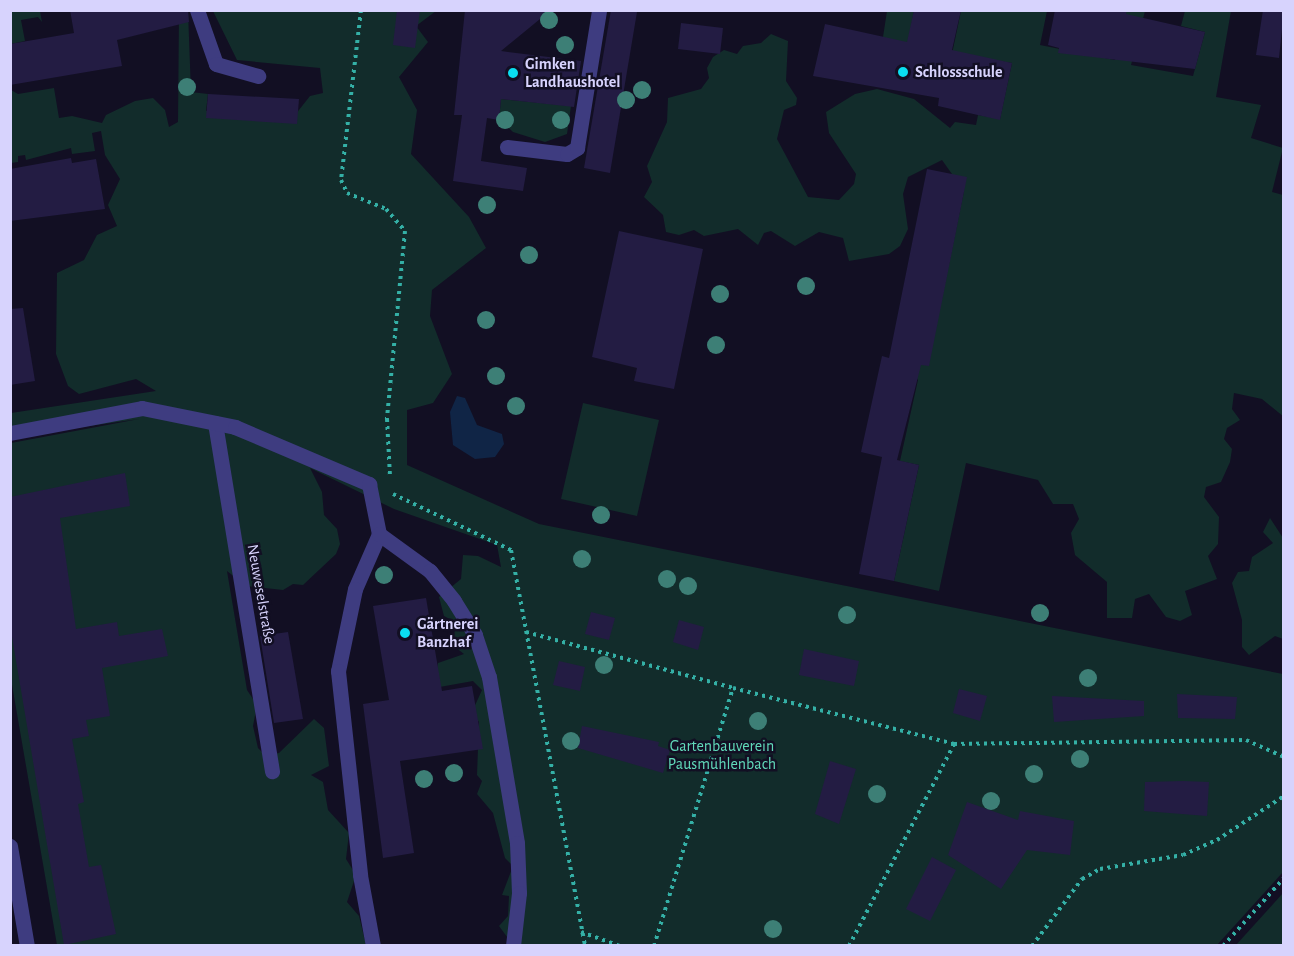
<!DOCTYPE html>
<meta charset="utf-8">
<style>
body{margin:0}
#map{position:relative;width:1294px;height:956px;overflow:hidden;background:#120f23;font-family:"Alegreya Sans",sans-serif}
div>[style]{position:absolute}
[style*='--x']{left:calc(var(--x)*1px);top:calc(var(--y)*1px);width:calc(var(--w)*1px);rotate:calc(var(--a)*1deg)}
.green>*{inset:0;background:#122c2b}
.water>*{inset:0;background:#102546}
.building>*{inset:0;background:#231c43}
.path>*{height:4px;margin-top:-2px;transform-origin:0;background:repeating-linear-gradient(90deg,#34b0a6 0 3px,transparent 0 7.5px)}
.minor>*{height:15px;margin:-7.5px;padding:0 7.5px;transform-origin:7.5px;border-radius:7.5px;background:#3e3c80}
.trees>*{width:18px;height:18px;margin:-9px;border-radius:50%;background:#3d7f76}
.dots>*{width:16px;height:16px;translate:-50% -50%;box-sizing:border-box;border:3px solid #120f23;border-radius:50%}
span{translate:-50% -50%;white-space:nowrap;text-align:center;line-height:1.15;-webkit-text-stroke:5px #120f23;paint-order:stroke}
.poi-label{font-size:16px;color:#d7d3fd;font-weight:700}
.left{translate:0 -50%;text-align:left}
.street-label{font-size:16px;color:#d7d3fd}
.park-label{font-size:16px;color:#61daba}
.frame{position:absolute;inset:0;border:12px solid #d7d3fd;pointer-events:none}
</style>
<div id="map">
<div class="green">
<div style="clip-path:polygon(11px 10px,40px 11px,42px 22px,38px 17px,21px 20px,25px 41px,11px 44px)"></div>
<div style="clip-path:polygon(179px 11px,188px 11px,191px 92px,208px 94px,206px 111px,295px 115px,310px 96px,323px 93px,320px 68px,237px 60px,213px 11px,436px 11px,416px 26px,428px 42px,399px 77px,417px 110px,411px 154px,469px 217px,486px 248px,432px 290px,430px 316px,452px 374px,433px 403px,407px 410px,407px 465px,539px 524px,1283px 674px,1283px 872px,1217px 945px,513px 945px,499px 926px,508px 916px,509px 896px,502px 895px,513px 866px,505px 858px,493px 813px,477px 794px,482px 781px,477px 775px,479px 722px,472px 712px,482px 690px,473px 681px,434px 688px,438px 663px,464px 654px,451px 644px,457px 623px,444px 616px,439px 597px,461px 579px,463px 555px,478px 556px,501px 567px,497px 545px,394px 509px,310px 468px,322px 492px,324px 515px,337px 529px,340px 544px,336px 554px,303px 585px,293px 584px,283px 590px,246px 586px,227px 571px,247px 690px,257px 705px,253px 726px,258px 748px,265px 755px,279px 753px,314px 719px,324px 728px,329px 766px,311px 775px,323px 782px,328px 810px,349px 833px,346px 859px,356px 875px,347px 902px,359px 916px,366px 945px,57px 945px,11px 679px,11px 443px,139px 419px,11px 437px,11px 413px,156px 391px,136px 379px,79px 394px,68px 386px,56px 354px,57px 273px,84px 260px,97px 235px,117px 226px,108px 205px,120px 179px,105px 155px,101px 131px,92px 133px,95px 151px,72px 154px,71px 148px,26px 160px,25px 155px,18px 156px,18px 162px,11px 163px,11px 90px,18px 94px,54px 88px,59px 118px,72px 116px,102px 123px,106px 115px,135px 101px,153px 98px,165px 110px,169px 127px,178px 122px)"></div>
<div style="clip-path:polygon(887px 11px,914px 11px,907px 46px,883px 37px)"></div>
<div style="clip-path:polygon(961px 11px,1047px 11px,1040px 45px,1115px 60px,1126px 11px,1145px 11px,1131px 65px,1193px 76px,1205px 32px,1181px 26px,1185px 11px,1231px 11px,1216px 97px,1261px 105px,1251px 138px,1283px 148px,1272px 192px,1283px 195px,1284px 417px,1262px 399px,1234px 393px,1232px 409px,1240px 420px,1227px 428px,1224px 439px,1232px 449px,1230px 462px,1221px 482px,1206px 487px,1204px 497px,1219px 517px,1218px 544px,1208px 556px,1217px 579px,1185px 591px,1192px 615px,1180px 621px,1166px 617px,1149px 594px,1135px 599px,1132px 618px,1107px 618px,1107px 582px,1075px 555px,1071px 533px,1079px 519px,1073px 504px,1053px 504px,1038px 480px,966px 463px,939px 591px,894px 581px,919px 465px,900px 461px,918px 380px,912px 370px,937px 322px,964px 191px,942px 160px,908px 177px,903px 194px,908px 229px,900px 246px,889px 254px,849px 261px,843px 238px,819px 232px,795px 246px,771px 231px,764px 233px,758px 245px,738px 229px,704px 236px,694px 230px,679px 235px,666px 232px,663px 215px,644px 197px,652px 182px,647px 166px,667px 122px,668px 98px,701px 89px,709px 78px,707px 68px,713px 57px,724px 50px,737px 54px,743px 46px,761px 43px,771px 34px,788px 41px,786px 81px,797px 98px,796px 105px,784px 110px,777px 139px,808px 197px,839px 200px,854px 184px,856px 174px,829px 133px,826px 112px,855px 94px,877px 89px,914px 99px,950px 128px,955px 122px,976px 125px,978px 115px,1000px 119px,1012px 63px,952px 54px)"></div>
<div style="clip-path:polygon(501px 99px,571px 106px,567px 134px,545px 142px,513px 132px,499px 119px)"></div>
<div style="clip-path:polygon(583px 403px,659px 420px,637px 516px,561px 499px)"></div>
<div style="clip-path:polygon(1270px 518px,1283px 538px,1283px 639px,1275px 636px,1249px 655px,1242px 647px,1242px 620px,1232px 583px,1238px 572px,1249px 571px,1252px 557px,1273px 543px,1263px 532px)"></div>
<div style="clip-path:polygon(1283px 893px,1283px 945px,1236px 945px)"></div>
</div>
<div class="water">
<div style="clip-path:polygon(457px 396px,465px 398px,477px 425px,502px 434px,504px 444px,495px 457px,475px 459px,453px 445px,450px 412px)"></div>
</div>
<div class="building">
<div style="clip-path:polygon(70px 10px,188px 10px,189px 22px,117px 40px,122px 66px,10px 85px,10px 44px,74px 33px)"></div>
<div style="clip-path:polygon(397px 10px,420px 10px,415px 48px,393px 45px)"></div>
<div style="clip-path:polygon(465px 10px,551px 10px,501px 51px,581px 61px,574px 107px,501px 99px,499px 120px,487px 118px,481px 161px,527px 168px,523px 191px,453px 181px,462px 115px,454px 115px)"></div>
<div style="clip-path:polygon(611px 10px,637px 12px,610px 173px,584px 168px)"></div>
<div style="clip-path:polygon(914px 10px,961px 10px,952px 50px,1012px 63px,1000px 120px,938px 106px,939px 98px,813px 76px,825px 24px,907px 42px)"></div>
<div style="clip-path:polygon(1055px 10px,1127px 10px,1126px 14px,1205px 32px,1195px 69px,1058px 53px,1059px 48px,1048px 45px)"></div>
<div style="clip-path:polygon(1263px 10px,1284px 10px,1279px 58px,1256px 55px)"></div>
<div style="clip-path:polygon(681px 23px,723px 28px,720px 54px,678px 49px)"></div>
<div style="clip-path:polygon(208px 94px,299px 99px,297px 124px,206px 118px)"></div>
<div style="clip-path:polygon(71px 158px,72px 163px,96px 159px,105px 209px,10px 221px,10px 169px)"></div>
<div style="clip-path:polygon(927px 169px,967px 177px,929px 366px,921px 365px,897px 460px,919px 465px,894px 581px,859px 574px,882px 457px,861px 452px,882px 356px,889px 358px)"></div>
<div style="clip-path:polygon(619px 231px,703px 249px,674px 389px,634px 381px,637px 368px,592px 357px)"></div>
<div style="clip-path:polygon(23px 308px,35px 381px,10px 385px,10px 309px)"></div>
<div style="clip-path:polygon(125px 473px,130px 506px,60px 518px,76px 629px,117px 622px,119px 636px,162px 629px,168px 656px,102px 668px,110px 716px,86px 720px,89px 736px,72px 739px,84px 802px,78px 804px,89px 867px,101px 865px,116px 934px,64px 945px,10px 625px,10px 497px)"></div>
<div style="clip-path:polygon(426px 598px,442px 691px,472px 686px,483px 749px,400px 761px,414px 853px,383px 858px,363px 704px,389px 700px,373px 606px)"></div>
<div style="clip-path:polygon(591px 612px,615px 618px,609px 640px,585px 634px)"></div>
<div style="clip-path:polygon(679px 620px,704px 627px,698px 650px,673px 642px)"></div>
<div style="clip-path:polygon(288px 632px,303px 719px,274px 723px,260px 636px)"></div>
<div style="clip-path:polygon(804px 649px,859px 661px,854px 686px,799px 675px)"></div>
<div style="clip-path:polygon(559px 661px,585px 667px,580px 691px,553px 685px)"></div>
<div style="clip-path:polygon(959px 689px,987px 696px,980px 721px,953px 713px)"></div>
<div style="clip-path:polygon(1177px 694px,1237px 697px,1235px 719px,1178px 718px)"></div>
<div style="clip-path:polygon(1052px 696px,1144px 701px,1144px 716px,1054px 722px)"></div>
<div style="clip-path:polygon(582px 726px,659px 742px,658px 746px,670px 750px,663px 773px,578px 748px)"></div>
<div style="clip-path:polygon(830px 761px,856px 769px,839px 824px,815px 814px)"></div>
<div style="clip-path:polygon(1183px 781px,1209px 782px,1207px 816px,1144px 811px,1145px 782px)"></div>
<div style="clip-path:polygon(967px 802px,1018px 820px,1020px 811px,1074px 821px,1070px 855px,1027px 850px,1001px 889px,948px 855px)"></div>
<div style="clip-path:polygon(932px 857px,956px 870px,930px 921px,906px 909px)"></div>
</div>
<div class="path">
<div style="--x:361;--y:10;--w:171;--a:96.7"></div>
<div style="--x:341;--y:180;--w:14;--a:65"></div>
<div style="--x:347;--y:193;--w:42;--a:22.3"></div>
<div style="--x:386;--y:209;--w:29;--a:49"></div>
<div style="--x:405;--y:231;--w:189;--a:95.5"></div>
<div style="--x:387;--y:419;--w:57;--a:87"></div>
<div style="--x:393;--y:494;--w:131;--a:25.4"></div>
<div style="--x:511;--y:550;--w:403;--a:79.4"></div>
<div style="--x:526;--y:632;--w:214;--a:15.1"></div>
<div style="--x:581;--y:932;--w:41;--a:19.7"></div>
<div style="--x:654;--y:946;--w:270;--a:-73"></div>
<div style="--x:733;--y:688;--w:228;--a:14.2"></div>
<div style="--x:954;--y:744;--w:292;--a:-0.8"></div>
<div style="--x:1246;--y:740;--w:42;--a:24.1"></div>
<div style="--x:849;--y:946;--w:228;--a:-62.5"></div>
<div style="--x:1032;--y:946;--w:84;--a:-53.3"></div>
<div style="--x:1082;--y:879;--w:21;--a:-29"></div>
<div style="--x:1100;--y:869;--w:84;--a:-9.6"></div>
<div style="--x:1183;--y:855;--w:37;--a:-24"></div>
<div style="--x:1217;--y:840;--w:80;--a:-33.3"></div>
<div style="--x:1223;--y:946;--w:91;--a:-48.1"></div>
</div>
<div class="minor">
<div style="--x:197;--y:10;--w:57;--a:70.6"></div>
<div style="--x:216;--y:64;--w:44;--a:15.9"></div>
<div style="--x:507;--y:147;--w:60;--a:6.7"></div>
<div style="--x:567;--y:154;--w:12;--a:-31"></div>
<div style="--x:577;--y:148;--w:140;--a:-80.9"></div>
<div style="--x:215;--y:423;--w:353;--a:80.7"></div>
<div style="--x:10;--y:433;--w:134;--a:-10.7"></div>
<div style="--x:142;--y:408;--w:95;--a:11.5"></div>
<div style="--x:235;--y:427;--w:146;--a:23"></div>
<div style="--x:369;--y:484;--w:51;--a:78.7"></div>
<div style="--x:379;--y:534;--w:60;--a:113.6"></div>
<div style="--x:355;--y:589;--w:84;--a:101.7"></div>
<div style="--x:338;--y:671;--w:205;--a:83.8"></div>
<div style="--x:360;--y:875;--w:72;--a:79.6"></div>
<div style="--x:379;--y:534;--w:63;--a:36"></div>
<div style="--x:430;--y:571;--w:38;--a:51"></div>
<div style="--x:454;--y:601;--w:40;--a:58"></div>
<div style="--x:475;--y:635;--w:44;--a:71.6"></div>
<div style="--x:489;--y:677;--w:168;--a:80.4"></div>
<div style="--x:517;--y:843;--w:50;--a:87.7"></div>
<div style="--x:519;--y:893;--w:53;--a:96.5"></div>
<div style="--x:10;--y:846;--w:101;--a:80.4"></div>
</div>
<div class="trees">
<div style="left:549px;top:20px"></div>
<div style="left:565px;top:45px"></div>
<div style="left:187px;top:87px"></div>
<div style="left:642px;top:90px"></div>
<div style="left:626px;top:100px"></div>
<div style="left:505px;top:120px"></div>
<div style="left:561px;top:120px"></div>
<div style="left:487px;top:205px"></div>
<div style="left:529px;top:255px"></div>
<div style="left:806px;top:286px"></div>
<div style="left:720px;top:294px"></div>
<div style="left:486px;top:320px"></div>
<div style="left:716px;top:345px"></div>
<div style="left:496px;top:376px"></div>
<div style="left:516px;top:406px"></div>
<div style="left:601px;top:515px"></div>
<div style="left:582px;top:559px"></div>
<div style="left:384px;top:575px"></div>
<div style="left:667px;top:579px"></div>
<div style="left:688px;top:586px"></div>
<div style="left:1040px;top:613px"></div>
<div style="left:847px;top:615px"></div>
<div style="left:604px;top:665px"></div>
<div style="left:1088px;top:678px"></div>
<div style="left:758px;top:721px"></div>
<div style="left:571px;top:741px"></div>
<div style="left:1080px;top:759px"></div>
<div style="left:454px;top:773px"></div>
<div style="left:1034px;top:774px"></div>
<div style="left:424px;top:779px"></div>
<div style="left:877px;top:794px"></div>
<div style="left:991px;top:801px"></div>
<div style="left:773px;top:929px"></div>
</div>
<div class="dots">
<div style="left:903px;top:72px;background:#0adef1"></div>
<div style="left:513px;top:73px;background:#0adef1"></div>
<div style="left:405px;top:633px;background:#0adef1"></div>
</div>
<div class="poi-label">
<span class="left" style="left:525px;top:73px">Gimken<br>Landhaushotel</span>
<span class="left" style="left:915px;top:72px">Schlossschule</span>
<span class="left" style="left:417px;top:633px">Gärtnerei<br>Banzhaf</span>
</div>
<div class="street-label">
<span style="left:261px;top:594px;rotate:80deg">Neuweselstraße</span>
</div>
<div class="park-label">
<span style="left:722px;top:755px">Gartenbauverein<br>Pausmühlenbach</span>
</div>
<div class="frame"></div>
</div>
